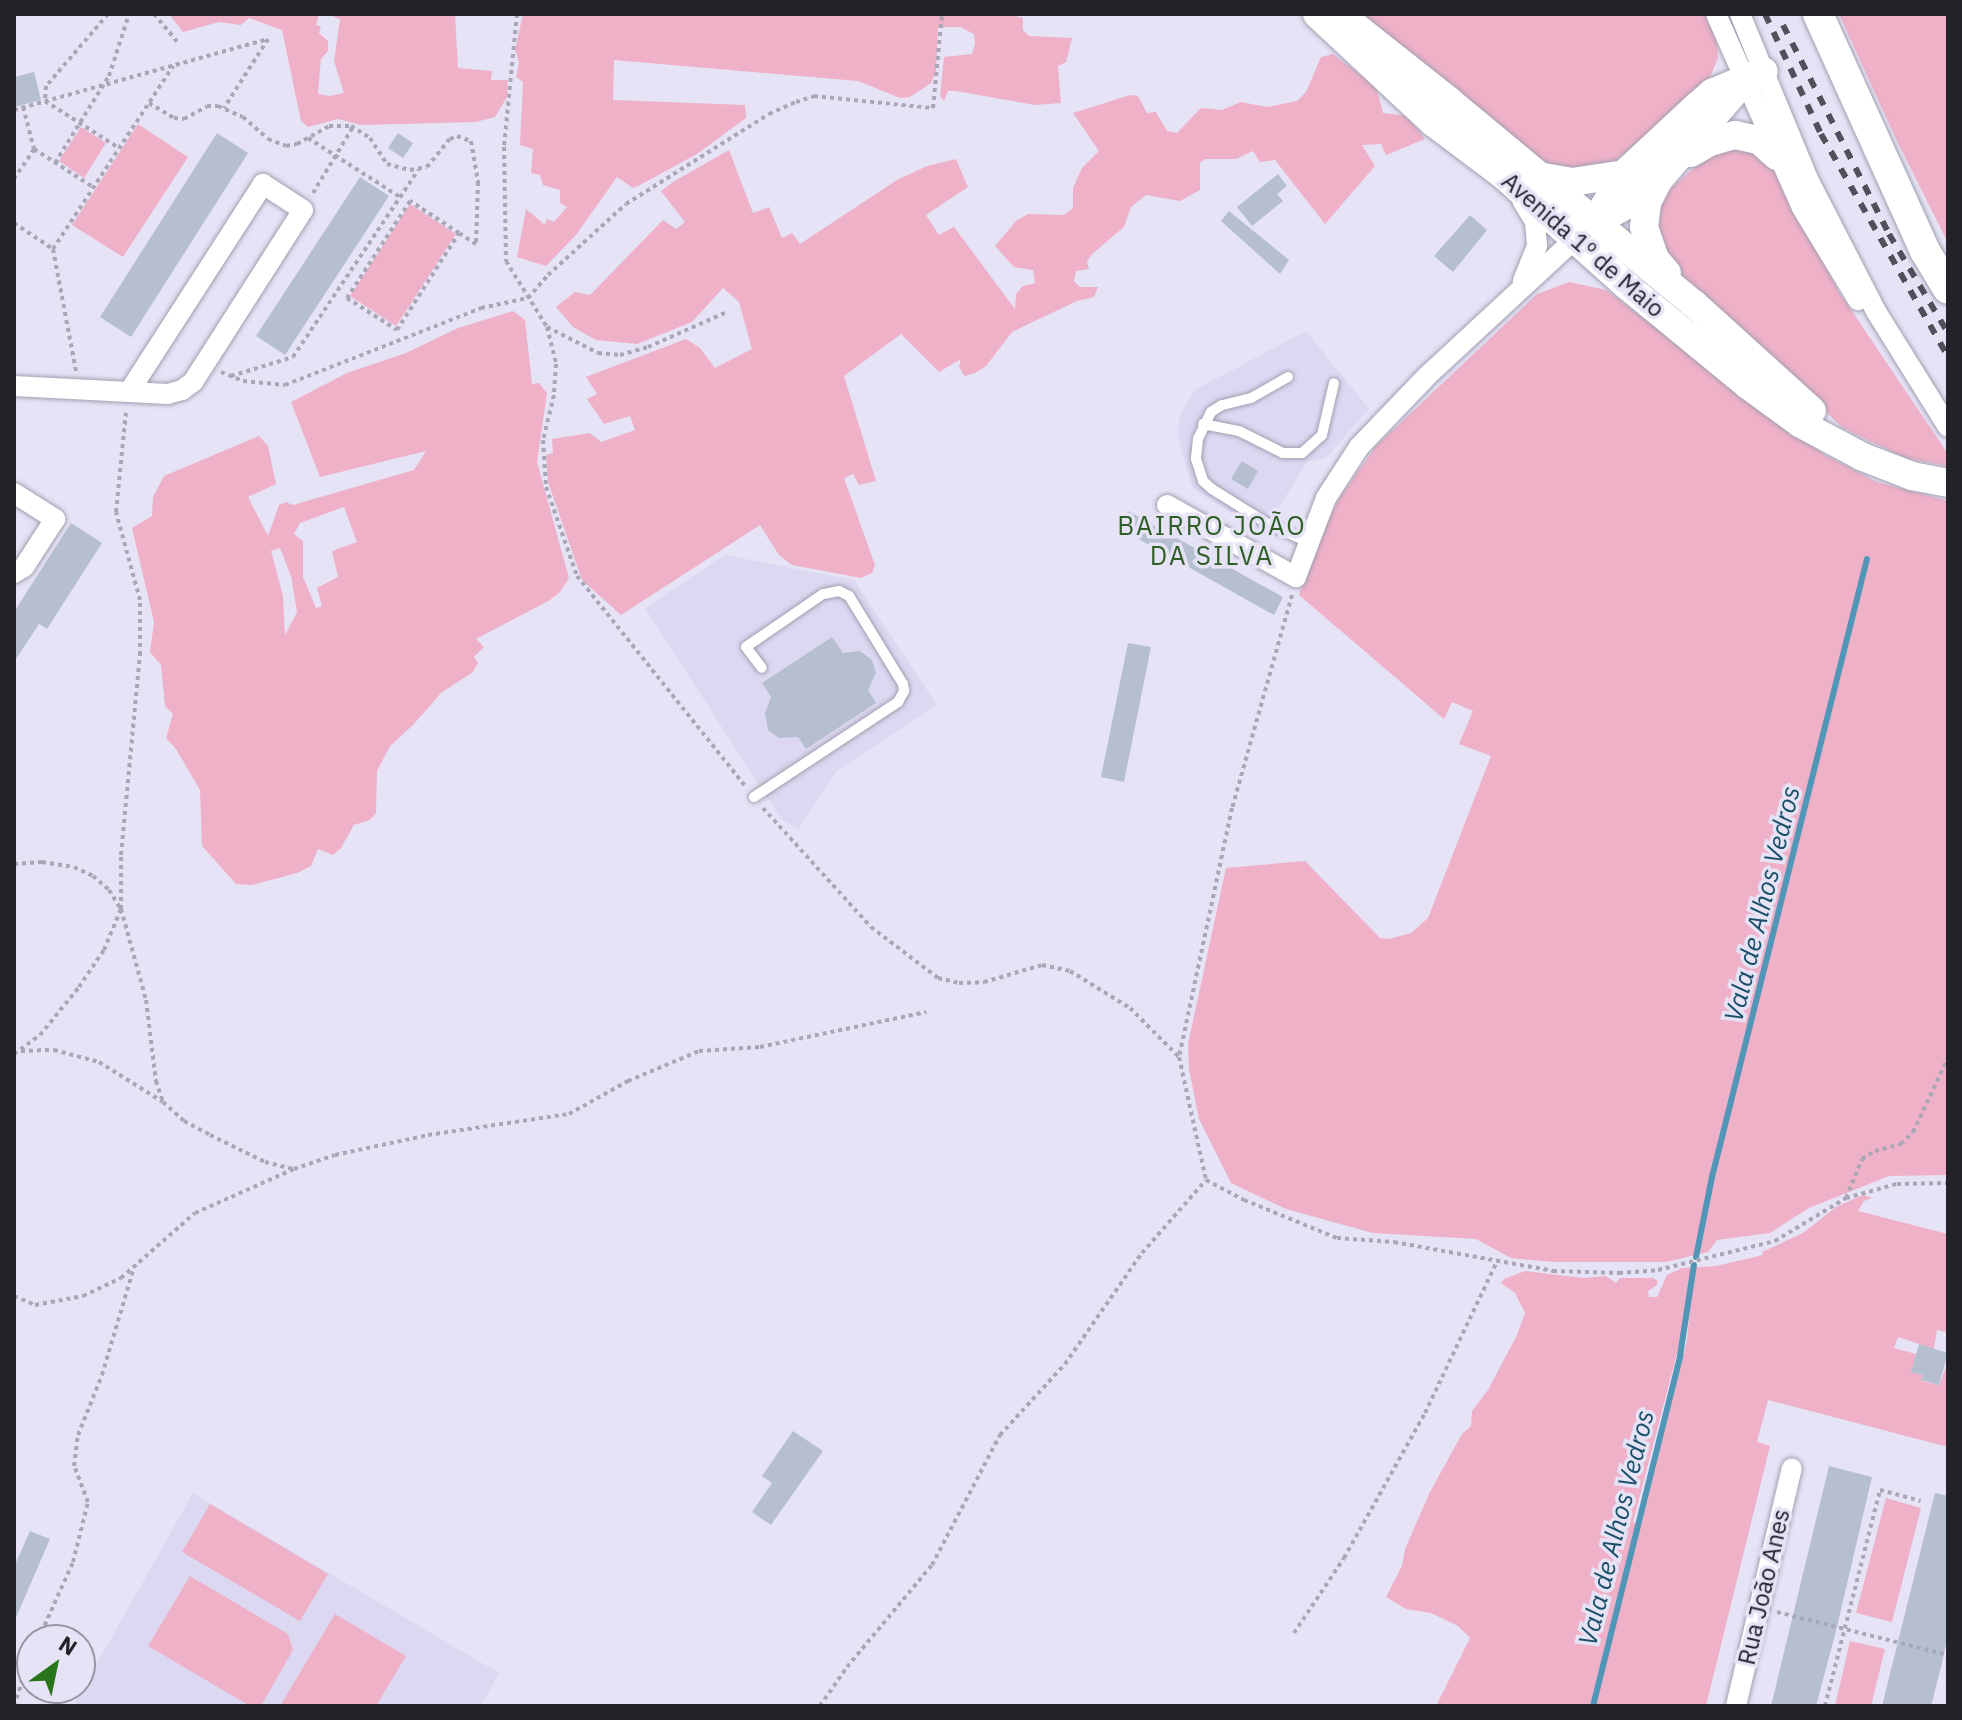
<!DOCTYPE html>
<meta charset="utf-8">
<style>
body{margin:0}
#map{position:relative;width:1962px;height:1720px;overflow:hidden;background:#e6e3f6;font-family:"IBM Plex Sans",sans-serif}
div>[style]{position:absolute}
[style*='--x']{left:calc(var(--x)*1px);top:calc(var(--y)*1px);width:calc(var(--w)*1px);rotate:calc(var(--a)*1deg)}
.built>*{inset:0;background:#ddd8f2}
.green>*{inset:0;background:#eeb1c8}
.stream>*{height:6px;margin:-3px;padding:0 3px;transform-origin:3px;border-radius:3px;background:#5195b7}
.building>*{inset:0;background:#b6bfcf}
.path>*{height:4px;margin-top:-2px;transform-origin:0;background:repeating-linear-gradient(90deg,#a9a7b6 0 4px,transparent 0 8px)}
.roads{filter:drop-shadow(0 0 2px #a29fb1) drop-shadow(0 0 2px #a29fb1)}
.lane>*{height:10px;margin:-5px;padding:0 5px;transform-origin:5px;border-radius:5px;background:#fff}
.street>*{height:20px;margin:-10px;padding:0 10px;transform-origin:10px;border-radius:10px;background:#fff}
.secondary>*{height:28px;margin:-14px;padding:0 14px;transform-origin:14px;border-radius:14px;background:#fff}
.primary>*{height:30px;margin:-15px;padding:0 15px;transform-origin:15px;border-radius:15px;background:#fff}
.rail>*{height:6px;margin-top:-3px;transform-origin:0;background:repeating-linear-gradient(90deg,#514f59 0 10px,transparent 0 20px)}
span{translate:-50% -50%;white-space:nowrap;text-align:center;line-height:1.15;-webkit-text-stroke:7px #e6e3f6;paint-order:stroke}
.street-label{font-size:24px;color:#232229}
.neighbourhood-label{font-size:26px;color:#2f5f27;letter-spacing:2px}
.water-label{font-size:26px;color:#194f68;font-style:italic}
.frame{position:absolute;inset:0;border:16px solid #232229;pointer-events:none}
.north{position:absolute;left:16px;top:1624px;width:80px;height:80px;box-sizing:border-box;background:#e6e3f6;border:2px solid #9896a4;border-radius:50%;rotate:33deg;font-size:22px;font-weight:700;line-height:32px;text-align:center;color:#232229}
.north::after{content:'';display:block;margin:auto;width:28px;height:36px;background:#29751c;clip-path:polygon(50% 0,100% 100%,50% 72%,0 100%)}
</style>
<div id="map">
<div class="built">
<div style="clip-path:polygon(1306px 331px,1369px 409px,1327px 457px,1307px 462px,1263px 533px,1192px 487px,1177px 434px,1180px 415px,1195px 390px)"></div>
<div style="clip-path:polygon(725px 555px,854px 580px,937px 705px,837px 771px,798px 829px,781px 819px,645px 608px)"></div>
<div style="clip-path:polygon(193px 1493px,499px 1673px,481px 1706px,73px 1706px)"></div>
</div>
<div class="green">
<div style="clip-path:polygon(169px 14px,319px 14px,316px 25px,321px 26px,319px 33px,328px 41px,328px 51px,321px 59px,318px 94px,329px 96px,344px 93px,334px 61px,340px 19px,327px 14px,455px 14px,458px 68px,492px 71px,491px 80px,508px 80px,507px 97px,495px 117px,476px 122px,361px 125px,338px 119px,308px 127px,301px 121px,282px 30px,249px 18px,241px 25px,219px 22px,183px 32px)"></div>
<div style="clip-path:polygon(523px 14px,1007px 14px,1023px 18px,1023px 30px,1029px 36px,1072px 38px,1066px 62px,1058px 66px,1061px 103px,1035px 105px,956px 91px,948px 91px,944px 101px,940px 96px,944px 57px,972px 54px,975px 44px,974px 34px,960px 27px,938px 27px,936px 72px,931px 83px,910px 97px,900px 98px,858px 81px,614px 60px,613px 100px,745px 105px,746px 118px,697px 154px,640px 185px,633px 188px,617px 177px,576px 235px,546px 266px,517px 257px,526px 209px,545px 225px,547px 219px,554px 222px,567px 207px,560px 203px,560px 190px,543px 185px,540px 175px,531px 173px,533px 149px,520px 145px,523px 82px,516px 77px,519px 62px,515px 50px)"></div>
<div style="clip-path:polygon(1354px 14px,1708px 14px,1716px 34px,1718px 58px,1710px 77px,1687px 99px,1609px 167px,1588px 175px,1545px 163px)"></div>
<div style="clip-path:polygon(1839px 14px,1948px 14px,1948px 243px,1896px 139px)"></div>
<div style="clip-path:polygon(1333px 54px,1376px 87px,1383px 113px,1407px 116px,1425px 139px,1386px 155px,1381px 144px,1362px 145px,1375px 166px,1325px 224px,1275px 160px,1260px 162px,1253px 151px,1236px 159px,1205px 159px,1200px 163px,1200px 190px,1180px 201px,1146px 195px,1131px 207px,1124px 227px,1092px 254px,1087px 262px,1089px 269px,1076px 271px,1074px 281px,1080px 287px,1098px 287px,1094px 297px,1077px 301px,1012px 332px,986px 366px,975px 373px,964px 376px,959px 366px,961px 359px,939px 372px,901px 334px,844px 376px,876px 481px,859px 485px,853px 474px,844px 478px,875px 565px,872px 573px,861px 578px,792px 565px,779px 555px,760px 525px,621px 615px,582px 580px,548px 482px,546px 455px,553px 453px,552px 439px,590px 433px,601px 442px,635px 430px,630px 416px,604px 424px,587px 399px,597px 394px,586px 377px,686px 339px,700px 348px,715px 368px,752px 349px,739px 302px,723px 288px,692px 322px,637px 344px,596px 340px,573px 327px,556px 307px,575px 292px,590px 295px,663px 220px,676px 229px,685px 222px,661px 191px,673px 182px,729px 150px,753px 213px,769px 207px,782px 238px,792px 233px,800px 244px,897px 180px,927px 166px,956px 159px,968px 187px,926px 215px,939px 235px,954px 227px,1015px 309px,1016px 294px,1023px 286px,1035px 283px,1033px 270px,1014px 267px,995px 246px,1016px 221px,1028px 214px,1064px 215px,1073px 208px,1073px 188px,1082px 168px,1099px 151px,1073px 113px,1130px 95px,1138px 96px,1147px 113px,1156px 112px,1167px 131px,1177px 133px,1201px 108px,1222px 110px,1241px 102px,1267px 107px,1297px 101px,1306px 92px,1321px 57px)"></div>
<div style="clip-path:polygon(138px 124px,188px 157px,123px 257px,72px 225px)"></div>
<div style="clip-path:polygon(81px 127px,106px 143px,84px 178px,59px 161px)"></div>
<div style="clip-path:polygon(1743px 144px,1772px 165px,1839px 292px,1948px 454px,1948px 466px,1905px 458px,1843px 428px,1667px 265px,1653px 223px,1666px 193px,1712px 151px)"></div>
<div style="clip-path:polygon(410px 204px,456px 234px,396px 326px,350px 296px)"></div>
<div style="clip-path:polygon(1569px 282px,1606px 290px,1825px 455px,1877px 482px,1948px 501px,1948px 1175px,1889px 1176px,1809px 1208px,1770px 1233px,1717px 1240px,1708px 1252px,1666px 1262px,1553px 1262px,1511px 1258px,1476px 1239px,1373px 1233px,1286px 1209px,1231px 1183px,1199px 1119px,1189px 1069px,1188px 1044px,1226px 868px,1305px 861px,1380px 938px,1389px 939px,1411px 933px,1428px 918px,1491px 756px,1459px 744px,1473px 711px,1452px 702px,1444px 719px,1299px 595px,1311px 551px,1340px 497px,1376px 446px,1537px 294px)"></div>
<div style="clip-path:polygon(evenodd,513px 311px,525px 320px,532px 384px,539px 383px,547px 393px,537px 462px,569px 578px,560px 592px,550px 600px,476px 639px,484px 647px,474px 657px,478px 663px,473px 672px,441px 693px,413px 725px,390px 746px,377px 771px,376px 813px,370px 820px,354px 825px,341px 848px,333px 855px,318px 849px,311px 866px,297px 873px,252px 885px,236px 884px,202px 846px,200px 790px,176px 749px,166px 738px,173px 714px,165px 706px,161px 665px,150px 652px,154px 622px,132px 528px,152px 516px,153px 497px,164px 476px,259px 436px,268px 446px,276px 484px,248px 497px,268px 536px,279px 505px,286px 502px,293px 505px,414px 470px,426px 451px,320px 477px,291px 402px,347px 373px,406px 353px,458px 328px,513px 311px,344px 507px,357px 542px,332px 551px,338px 577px,317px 588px,322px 606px,316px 608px,303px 577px,303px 541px,294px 534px,300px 523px,344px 507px,513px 311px,280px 548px,291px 576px,297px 612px,285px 635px,283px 596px,271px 551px,280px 548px)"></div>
<div style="clip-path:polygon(evenodd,1863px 1195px,1872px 1198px,1864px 1201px,1858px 1211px,1948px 1234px,1948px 1332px,1937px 1330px,1934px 1349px,1898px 1337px,1894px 1348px,1916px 1354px,1912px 1372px,1923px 1375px,1922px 1381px,1939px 1385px,1948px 1362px,1948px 1447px,1768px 1400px,1757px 1442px,1770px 1446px,1706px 1706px,1436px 1706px,1470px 1638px,1458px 1626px,1431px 1613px,1406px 1609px,1386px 1597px,1402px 1566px,1405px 1549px,1430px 1492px,1462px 1434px,1471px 1426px,1472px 1411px,1488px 1390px,1517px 1335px,1525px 1313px,1515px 1293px,1501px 1283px,1504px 1279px,1525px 1271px,1584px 1278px,1606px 1276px,1616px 1283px,1620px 1278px,1653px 1278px,1658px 1281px,1657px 1285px,1648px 1291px,1649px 1297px,1657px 1297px,1667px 1275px,1682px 1268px,1716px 1266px,1763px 1255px,1762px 1252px,1803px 1233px,1836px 1207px,1863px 1195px,1691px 1300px,1687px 1340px,1641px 1526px,1633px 1522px,1691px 1300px)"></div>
<div style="clip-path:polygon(1886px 1498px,1921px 1508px,1892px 1622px,1856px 1613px)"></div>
<div style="clip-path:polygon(210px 1504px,328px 1574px,300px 1621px,182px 1552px)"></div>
<div style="clip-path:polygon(190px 1576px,288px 1634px,293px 1650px,261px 1706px,250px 1706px,148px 1646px)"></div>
<div style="clip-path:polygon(335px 1614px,406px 1656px,376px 1706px,280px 1706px)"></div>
<div style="clip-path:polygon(1850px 1641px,1885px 1649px,1871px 1706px,1835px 1706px)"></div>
</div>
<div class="stream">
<div style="--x:1696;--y:1257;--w:82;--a:-78.7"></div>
<div style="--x:1712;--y:1177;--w:637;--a:-75.92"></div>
<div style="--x:1593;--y:1706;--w:361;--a:-76"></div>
<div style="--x:1680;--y:1356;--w:92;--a:-81.3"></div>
</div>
<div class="building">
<div style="clip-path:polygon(34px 72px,41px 100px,14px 107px,14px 77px)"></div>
<div style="clip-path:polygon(217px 133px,248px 153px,131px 337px,100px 317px)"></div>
<div style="clip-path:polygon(398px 133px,413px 143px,403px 158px,388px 148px)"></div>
<div style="clip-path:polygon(1278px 174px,1287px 186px,1277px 194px,1283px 201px,1252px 226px,1237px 207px)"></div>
<div style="clip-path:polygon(360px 177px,389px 196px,285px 355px,256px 336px)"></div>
<div style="clip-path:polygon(1229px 211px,1289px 260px,1280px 274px,1221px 221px)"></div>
<div style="clip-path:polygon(1470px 215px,1487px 230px,1453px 272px,1434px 256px)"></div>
<div style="clip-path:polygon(1242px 461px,1258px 471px,1248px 489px,1231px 479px)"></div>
<div style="clip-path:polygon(1128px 511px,1283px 597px,1274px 615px,1119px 528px)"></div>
<div style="clip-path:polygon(71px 523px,102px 543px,47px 629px,39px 624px,14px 662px,14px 612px)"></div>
<div style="clip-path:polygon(832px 637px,843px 653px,860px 651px,872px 660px,876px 673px,868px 690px,876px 703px,806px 749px,798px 737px,779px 738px,768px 730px,765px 713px,771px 697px,762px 683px)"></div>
<div style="clip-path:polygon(1128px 643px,1151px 647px,1124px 782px,1101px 777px)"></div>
<div style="clip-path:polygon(1919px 1344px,1948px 1353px,1939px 1385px,1921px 1380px,1923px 1375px,1911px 1372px)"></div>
<div style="clip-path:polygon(793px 1431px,823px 1451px,771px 1525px,752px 1512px,772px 1483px,762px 1476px)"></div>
<div style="clip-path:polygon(1829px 1466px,1872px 1477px,1836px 1631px,1816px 1706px,1771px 1706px)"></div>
<div style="clip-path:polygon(1935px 1493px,1948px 1496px,1948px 1634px,1942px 1663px,1931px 1706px,1882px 1706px)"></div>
<div style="clip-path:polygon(30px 1531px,50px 1539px,14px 1622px,14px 1567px)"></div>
</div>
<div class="path">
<div style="--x:108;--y:14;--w:95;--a:130.7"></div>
<div style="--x:46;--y:86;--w:15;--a:94"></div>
<div style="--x:45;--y:101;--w:88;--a:32.4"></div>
<div style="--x:154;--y:14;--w:39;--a:50"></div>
<div style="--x:517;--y:14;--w:134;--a:95.6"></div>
<div style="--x:504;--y:147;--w:114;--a:89"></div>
<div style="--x:506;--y:261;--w:78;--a:58.2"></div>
<div style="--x:547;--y:327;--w:38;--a:76"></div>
<div style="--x:556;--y:364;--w:31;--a:94"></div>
<div style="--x:554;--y:395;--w:46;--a:103.7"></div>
<div style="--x:543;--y:440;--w:47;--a:86.3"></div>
<div style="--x:546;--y:487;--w:94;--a:70.8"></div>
<div style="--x:577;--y:576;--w:269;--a:51.3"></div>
<div style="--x:149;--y:103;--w:29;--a:31"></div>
<div style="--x:174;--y:118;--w:10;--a:6"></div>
<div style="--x:184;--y:119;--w:26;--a:-29"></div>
<div style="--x:207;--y:106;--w:11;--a:0"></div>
<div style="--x:218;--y:106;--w:27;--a:24"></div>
<div style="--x:243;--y:117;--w:33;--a:41"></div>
<div style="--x:268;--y:139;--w:19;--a:21"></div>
<div style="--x:286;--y:146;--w:11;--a:-10"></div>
<div style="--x:297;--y:144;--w:37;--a:-29"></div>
<div style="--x:329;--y:126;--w:22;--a:0"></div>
<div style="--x:351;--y:126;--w:22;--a:32"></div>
<div style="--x:370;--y:138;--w:31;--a:57"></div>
<div style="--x:387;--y:164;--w:24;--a:15"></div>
<div style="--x:410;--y:170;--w:17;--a:-10"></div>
<div style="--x:427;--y:167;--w:36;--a:-51"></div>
<div style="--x:450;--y:139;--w:8;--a:-23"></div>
<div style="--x:457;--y:136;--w:15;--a:20"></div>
<div style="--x:471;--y:141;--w:42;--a:80.3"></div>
<div style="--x:478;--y:182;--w:62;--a:91.8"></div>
<div style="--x:476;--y:244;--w:20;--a:-147"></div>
<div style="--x:459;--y:233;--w:59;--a:-146.9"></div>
<div style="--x:410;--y:201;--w:116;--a:123"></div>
<div style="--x:347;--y:298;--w:59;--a:32.6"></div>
<div style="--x:397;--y:330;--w:115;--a:-57.4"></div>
<div style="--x:23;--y:107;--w:43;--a:75.3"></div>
<div style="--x:34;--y:149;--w:70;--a:32.8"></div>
<div style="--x:14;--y:110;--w:264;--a:-15.6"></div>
<div style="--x:268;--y:39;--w:82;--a:122.5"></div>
<div style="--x:308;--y:138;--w:109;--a:32.7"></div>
<div style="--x:55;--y:163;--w:102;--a:-58.2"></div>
<div style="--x:109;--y:76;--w:65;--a:-72.1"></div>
<div style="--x:14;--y:179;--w:36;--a:-56"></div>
<div style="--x:313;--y:193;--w:77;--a:-58.8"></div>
<div style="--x:14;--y:223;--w:47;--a:33.7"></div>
<div style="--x:547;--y:327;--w:57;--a:27"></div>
<div style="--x:598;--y:353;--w:22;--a:5"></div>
<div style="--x:620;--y:355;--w:29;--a:-16"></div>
<div style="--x:648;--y:347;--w:86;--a:-23.9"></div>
<div style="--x:76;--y:371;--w:124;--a:-100.7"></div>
<div style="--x:53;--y:249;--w:219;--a:-56.7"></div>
<div style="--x:221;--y:372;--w:24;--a:22"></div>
<div style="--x:243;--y:381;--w:42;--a:5.4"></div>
<div style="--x:285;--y:385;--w:211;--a:-21.4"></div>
<div style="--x:481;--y:308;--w:48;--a:-12"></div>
<div style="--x:528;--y:298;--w:30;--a:-49"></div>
<div style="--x:548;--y:275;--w:105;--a:-42.3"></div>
<div style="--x:626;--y:204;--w:169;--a:-32.2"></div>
<div style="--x:769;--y:114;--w:30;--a:-24"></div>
<div style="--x:796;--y:102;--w:19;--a:-18"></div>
<div style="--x:814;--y:96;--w:120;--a:5.8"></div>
<div style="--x:933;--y:108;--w:94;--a:-84.5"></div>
<div style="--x:231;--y:376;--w:65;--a:-17"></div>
<div style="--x:293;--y:357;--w:225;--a:-56.2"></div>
<div style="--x:1292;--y:595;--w:221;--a:105.7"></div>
<div style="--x:1232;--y:808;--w:255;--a:102"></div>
<div style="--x:1179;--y:1057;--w:126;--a:77.6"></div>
<div style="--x:1206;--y:1180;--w:43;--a:27.8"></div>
<div style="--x:1244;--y:1200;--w:100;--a:22.2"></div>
<div style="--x:1337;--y:1238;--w:57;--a:4"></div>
<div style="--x:1394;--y:1242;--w:162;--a:10.3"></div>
<div style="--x:1553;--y:1271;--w:66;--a:1.7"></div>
<div style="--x:1619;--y:1273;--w:39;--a:-4"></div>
<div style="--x:1658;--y:1270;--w:121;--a:-13.9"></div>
<div style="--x:1775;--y:1241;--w:83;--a:-31.2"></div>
<div style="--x:1846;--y:1198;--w:53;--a:-15.4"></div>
<div style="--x:1897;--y:1184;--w:51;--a:-1.1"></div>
<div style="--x:763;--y:808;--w:161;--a:47.8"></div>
<div style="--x:871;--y:927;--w:84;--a:37.3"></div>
<div style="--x:938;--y:978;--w:22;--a:13"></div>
<div style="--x:959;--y:983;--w:25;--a:-2"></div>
<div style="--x:984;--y:982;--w:60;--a:-16.3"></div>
<div style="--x:1042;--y:965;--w:29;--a:12"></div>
<div style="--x:1070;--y:971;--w:70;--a:31.7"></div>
<div style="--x:1130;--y:1008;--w:69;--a:45"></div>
<div style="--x:14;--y:864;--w:28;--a:-4"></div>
<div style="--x:42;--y:862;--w:32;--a:9"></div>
<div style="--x:74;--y:867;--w:21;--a:25"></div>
<div style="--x:93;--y:876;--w:21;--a:41"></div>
<div style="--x:109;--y:890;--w:22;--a:58"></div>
<div style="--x:121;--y:909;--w:94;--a:74.6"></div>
<div style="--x:146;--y:1000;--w:82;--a:83"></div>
<div style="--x:156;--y:1081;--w:22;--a:72"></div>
<div style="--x:163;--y:1102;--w:28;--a:42"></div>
<div style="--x:184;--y:1121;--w:30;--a:28"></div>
<div style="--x:210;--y:1135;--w:61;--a:26.1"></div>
<div style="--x:265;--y:1162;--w:30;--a:14"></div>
<div style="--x:21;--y:1051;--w:33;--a:-2"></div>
<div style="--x:54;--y:1050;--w:47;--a:14.9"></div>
<div style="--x:99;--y:1062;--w:75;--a:32"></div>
<div style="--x:14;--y:1054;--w:32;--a:-36"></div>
<div style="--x:40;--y:1035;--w:62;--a:-50.9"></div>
<div style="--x:79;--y:987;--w:45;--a:-56"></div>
<div style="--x:104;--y:950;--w:44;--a:-67.5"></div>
<div style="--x:121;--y:909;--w:54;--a:-90"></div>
<div style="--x:121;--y:855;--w:201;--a:-84.6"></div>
<div style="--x:140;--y:655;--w:55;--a:-90"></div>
<div style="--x:140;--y:600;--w:91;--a:-105.3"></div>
<div style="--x:116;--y:512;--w:100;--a:-84.3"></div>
<div style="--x:1846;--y:1198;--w:42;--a:-67.7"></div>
<div style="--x:1862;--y:1159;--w:15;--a:-32"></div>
<div style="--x:1875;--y:1151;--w:27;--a:-15"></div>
<div style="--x:1901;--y:1144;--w:17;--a:-45"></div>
<div style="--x:1913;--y:1132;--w:82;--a:-64.7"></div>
<div style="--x:14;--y:1296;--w:23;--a:23"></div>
<div style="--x:35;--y:1305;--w:49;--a:-10.6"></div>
<div style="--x:83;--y:1296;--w:42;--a:-25.3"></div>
<div style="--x:121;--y:1278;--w:98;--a:-41.3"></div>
<div style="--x:195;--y:1213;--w:108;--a:-24"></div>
<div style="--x:294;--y:1169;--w:43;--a:-18.9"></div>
<div style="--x:335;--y:1155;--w:95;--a:-12.1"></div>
<div style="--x:428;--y:1135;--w:143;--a:-8.5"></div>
<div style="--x:569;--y:1114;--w:68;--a:-29.2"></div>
<div style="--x:628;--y:1081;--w:77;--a:-22.9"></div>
<div style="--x:699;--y:1051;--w:61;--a:-3.8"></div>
<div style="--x:760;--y:1047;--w:170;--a:-11.9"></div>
<div style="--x:1777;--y:1612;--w:176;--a:14.1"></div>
<div style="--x:1294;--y:1633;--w:90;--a:-56.3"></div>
<div style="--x:1344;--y:1558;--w:166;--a:-60.8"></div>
<div style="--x:1425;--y:1413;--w:170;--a:-64.6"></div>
<div style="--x:38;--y:1640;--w:85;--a:-65.8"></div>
<div style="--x:73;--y:1562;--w:62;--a:-76"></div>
<div style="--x:88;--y:1502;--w:39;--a:-111"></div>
<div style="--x:74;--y:1466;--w:31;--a:-83"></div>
<div style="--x:78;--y:1435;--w:65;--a:-68.2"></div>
<div style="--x:102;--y:1375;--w:113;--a:-73.5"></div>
<div style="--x:14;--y:1706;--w:57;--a:-71.6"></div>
<div style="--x:820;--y:1706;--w:47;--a:-55.3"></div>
<div style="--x:847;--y:1667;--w:133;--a:-50.2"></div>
<div style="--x:932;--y:1565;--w:147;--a:-62.4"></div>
<div style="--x:1000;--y:1435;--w:96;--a:-47.5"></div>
<div style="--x:1065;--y:1364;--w:135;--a:-55.3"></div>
<div style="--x:1142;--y:1253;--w:97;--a:-48.8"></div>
<div style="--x:1825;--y:1706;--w:223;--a:-75.7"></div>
<div style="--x:1880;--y:1490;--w:42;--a:15"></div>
</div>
<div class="roads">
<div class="lane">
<div style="--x:1288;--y:377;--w:43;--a:150.4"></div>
<div style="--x:1251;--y:398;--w:30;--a:166"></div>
<div style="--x:1222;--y:405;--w:13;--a:148"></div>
<div style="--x:1211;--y:412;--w:30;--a:116"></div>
<div style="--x:1198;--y:439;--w:20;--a:96"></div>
<div style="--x:1196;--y:459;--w:23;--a:72"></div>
<div style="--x:1203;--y:481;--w:12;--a:42"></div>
<div style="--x:1212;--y:489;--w:66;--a:32"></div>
<div style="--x:1268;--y:524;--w:44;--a:24.2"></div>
<div style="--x:1203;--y:424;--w:37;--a:11"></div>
<div style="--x:1239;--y:431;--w:49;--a:26.6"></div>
<div style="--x:1283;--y:453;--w:19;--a:0"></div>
<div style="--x:1302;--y:453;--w:27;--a:-42"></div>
<div style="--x:1322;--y:435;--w:53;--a:-77"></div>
<div style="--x:754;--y:797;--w:173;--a:-33.4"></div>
<div style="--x:898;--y:702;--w:13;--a:-61"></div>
<div style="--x:904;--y:691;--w:7;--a:-98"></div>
<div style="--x:903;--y:684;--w:103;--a:-121.5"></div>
<div style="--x:849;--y:596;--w:11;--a:-153"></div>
<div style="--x:839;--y:591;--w:16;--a:169"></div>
<div style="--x:823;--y:594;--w:93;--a:145.5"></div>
<div style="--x:746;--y:647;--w:26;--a:53"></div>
</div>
<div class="street">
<div style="--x:1716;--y:14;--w:212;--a:66.1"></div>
<div style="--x:1802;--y:208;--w:108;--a:58.7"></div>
<div style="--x:1740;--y:14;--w:178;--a:67.6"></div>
<div style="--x:1808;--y:179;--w:151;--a:62.8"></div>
<div style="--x:1877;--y:313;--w:134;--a:58.1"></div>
<div style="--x:1522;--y:200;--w:26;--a:59"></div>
<div style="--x:1535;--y:222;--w:24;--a:85"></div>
<div style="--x:1537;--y:246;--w:38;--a:112"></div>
<div style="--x:14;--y:386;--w:154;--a:3"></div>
<div style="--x:168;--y:394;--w:15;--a:-16"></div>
<div style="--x:182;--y:390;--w:14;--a:-36"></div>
<div style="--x:193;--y:382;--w:204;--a:-57.4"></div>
<div style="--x:303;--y:210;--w:48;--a:-147"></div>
<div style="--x:263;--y:184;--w:247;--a:122.8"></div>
<div style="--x:14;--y:493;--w:49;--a:32.4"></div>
<div style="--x:55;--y:519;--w:57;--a:122.9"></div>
<div style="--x:24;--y:567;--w:12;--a:149"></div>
<div style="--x:1167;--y:505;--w:148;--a:29.2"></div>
<div style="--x:1296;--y:577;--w:85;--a:-69.2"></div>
<div style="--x:1326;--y:498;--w:61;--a:-57.1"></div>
<div style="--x:1359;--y:447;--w:98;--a:-46.2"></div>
<div style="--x:1427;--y:376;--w:202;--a:-42.8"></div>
<div style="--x:1736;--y:1706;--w:244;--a:-76.8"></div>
</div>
<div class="secondary">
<div style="--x:1317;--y:14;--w:160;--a:43"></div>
<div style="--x:1434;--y:123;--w:85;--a:36.9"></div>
<div style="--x:1502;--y:174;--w:166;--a:41.8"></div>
<div style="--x:1626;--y:285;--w:159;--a:39.4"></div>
<div style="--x:1749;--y:386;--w:64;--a:36.2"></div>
<div style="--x:1801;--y:424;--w:70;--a:28"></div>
<div style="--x:1863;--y:457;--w:53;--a:21.2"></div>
<div style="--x:1912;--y:476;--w:37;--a:11"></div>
<div style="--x:1342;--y:16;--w:135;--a:38.4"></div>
<div style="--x:1448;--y:100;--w:320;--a:39.7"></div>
<div style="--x:1694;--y:304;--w:159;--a:42.2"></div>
<div style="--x:1691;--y:153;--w:22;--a:-30"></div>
<div style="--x:1710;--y:142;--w:26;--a:-16"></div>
<div style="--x:1735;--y:135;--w:25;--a:12"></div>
<div style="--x:1759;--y:140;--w:24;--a:42"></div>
<div style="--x:1538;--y:176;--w:35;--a:10"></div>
<div style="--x:1572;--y:182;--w:53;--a:-8.7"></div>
<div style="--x:1657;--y:183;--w:22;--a:117"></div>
<div style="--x:1647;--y:203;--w:24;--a:97"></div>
<div style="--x:1644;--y:227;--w:34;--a:71"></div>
<div style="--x:1655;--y:259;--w:18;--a:49"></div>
<div style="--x:1594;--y:223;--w:57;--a:-58.5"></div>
<div style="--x:1624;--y:174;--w:100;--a:-43"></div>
<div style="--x:1697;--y:106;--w:20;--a:-41"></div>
<div style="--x:1712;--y:93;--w:56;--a:-22.9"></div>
<div style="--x:1594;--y:223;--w:38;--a:-29"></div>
<div style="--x:1627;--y:205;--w:43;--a:-39.3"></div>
<div style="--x:1660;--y:178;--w:122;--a:-49"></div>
</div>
<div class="primary">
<div style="--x:1818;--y:14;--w:260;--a:65.7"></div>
<div style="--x:1925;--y:251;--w:44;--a:58.8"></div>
</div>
</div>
<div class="rail">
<div style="--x:1765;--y:14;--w:132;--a:65"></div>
<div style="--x:1821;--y:134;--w:257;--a:60.3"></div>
<div style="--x:1783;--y:25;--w:234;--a:63.1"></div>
<div style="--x:1889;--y:234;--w:115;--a:59.2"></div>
</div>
<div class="street-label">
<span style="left:1583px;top:245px;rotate:41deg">Avenida 1º de Maio</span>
<span style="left:1764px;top:1587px;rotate:-77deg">Rua João Anes</span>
</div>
<div class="neighbourhood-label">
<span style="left:1212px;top:541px">BAIRRO JOÃO<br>DA SILVA</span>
</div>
<div class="water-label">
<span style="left:1762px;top:904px;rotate:-76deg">Vala de Alhos Vedros</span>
<span style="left:1616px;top:1528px;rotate:-76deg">Vala de Alhos Vedros</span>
</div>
<div class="frame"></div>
<div class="north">N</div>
</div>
